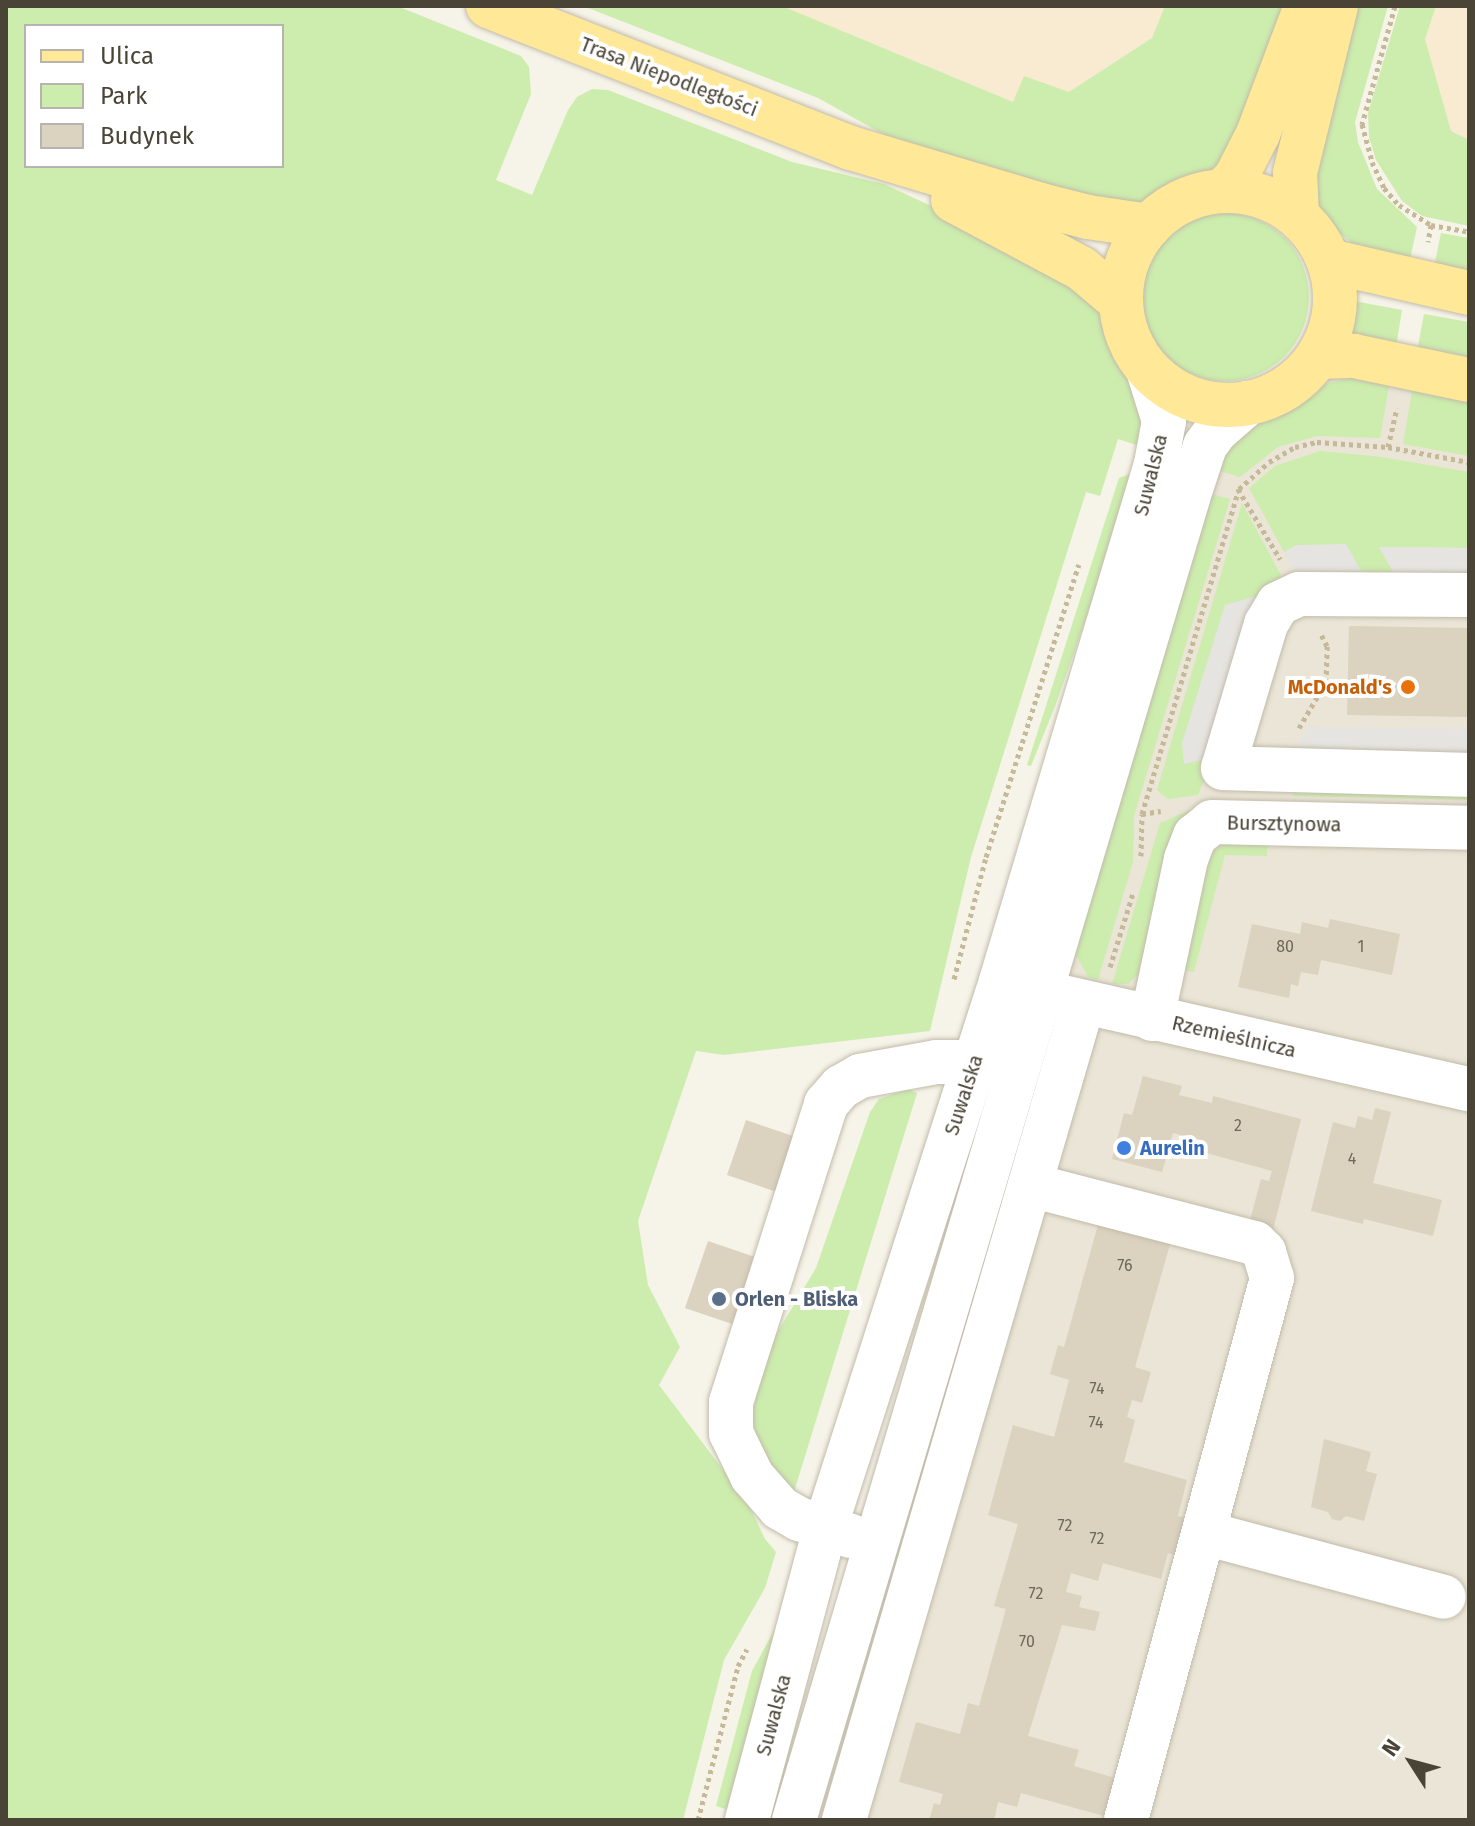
<!DOCTYPE html>
<meta charset="utf-8">
<style>
body{margin:0}
#map{position:relative;width:1475px;height:1826px;overflow:hidden;background:#f6f3e8;font-family:"Fira Sans",sans-serif}
div>[style]{position:absolute}
[style*='--x']{left:calc(var(--x)*1px);top:calc(var(--y)*1px);width:calc(var(--w)*1px);rotate:calc(var(--a)*1deg)}
.residential>*{inset:0;background:#eae5d6}
.commercial>*{inset:0;background:#f9ebd2}
.green>*{inset:0;background:#ccedad}
.round{border-radius:50%}
.parking>*{inset:0;background:#e6e4e0}
.building>*{inset:0;background:#dbd2bf}
.path>*{height:5px;margin-top:-2.5px;transform-origin:0;background:repeating-linear-gradient(90deg,#c5b999 0 4px,transparent 0 8px)}
.roads{filter:drop-shadow(0 0 2px #c2bbaa) drop-shadow(0 0 2px #c2bbaa)}
.minor>*{height:44px;margin:-22px;padding:0 22px;transform-origin:22px;border-radius:22px;background:#fff}
.major>*{height:44px;margin:-22px;padding:0 22px;transform-origin:22px;border-radius:22px;background:#ffe998}
.major>.ring{margin:-22px;padding:0;box-sizing:content-box;background:none;border:44px solid #ffe998;border-radius:50%}
.dots>*{width:22px;height:22px;translate:-50% -50%;box-sizing:border-box;border:4px solid #fff;border-radius:50%}
span{translate:-50% -50%;white-space:nowrap;text-align:center;line-height:1.15;-webkit-text-stroke:8px #fff;paint-order:stroke}
.number-label{font-size:16px;color:#6e6858}
.number-label span{-webkit-text-stroke-width:0}
.street-label{font-size:20px;color:#4a4436}
.food-label{font-size:20px;color:#c56008;font-weight:700}
.right{translate:-100% -50%;text-align:right}
.shop-label{font-size:20px;color:#366cbe;font-weight:700}
.left{translate:0 -50%;text-align:left}
.service-label{font-size:20px;color:#4e5e75;font-weight:700}
.frame{position:absolute;inset:0;border:8px solid #4a4436;pointer-events:none}
.legend{position:absolute;left:24px;top:24px;width:260px;height:144px;box-sizing:border-box;background:#fff;border:2px solid #b7b4af;margin:0;padding:10px 14px;list-style:none;font-size:24px;color:#4a4436}
.legend li{display:flex;align-items:center;gap:16px;height:40px}
.legend b{width:40px;border:2px solid #b7b4af}
.north{position:absolute;left:1371px;top:1722px;width:80px;height:80px;-webkit-text-stroke:6px #fff;paint-order:stroke;rotate:306deg;font-size:22px;font-weight:700;line-height:32px;text-align:center;color:#4a4436}
.north::after{content:'';display:block;margin:auto;width:28px;height:36px;background:#4a4436;clip-path:polygon(50% 0,100% 100%,50% 72%,0 100%)}
</style>
<div id="map">
<div class="residential">
<div style="clip-path:polygon(1335px 374px,1469px 393px,1469px 1820px,810px 1820px,1202px 493px,1264px 415px)"></div>
</div>
<div class="commercial">
<div style="clip-path:polygon(765px 6px,1176px 6px,1145px 81px,1059px 124px)"></div>
<div style="clip-path:polygon(1420px 6px,1469px 6px,1469px 154px,1439px 139px)"></div>
</div>
<div class="green">
<div style="clip-path:polygon(evenodd,6px 6px,397px 6px,521px 56px,529px 67px,531px 94px,496px 180px,532px 195px,568px 110px,577px 97px,592px 89px,608px 90px,792px 162px,884px 184px,1032px 253px,1104px 316px,1111px 345px,1142px 395px,1143px 447px,1118px 439px,1100px 496px,1086px 492px,971px 857px,930px 1031px,724px 1055px,696px 1051px,638px 1221px,648px 1285px,680px 1347px,659px 1385px,748px 1503px,765px 1539px,776px 1552px,765px 1588px,724px 1660px,683px 1820px,6px 1820px,6px 6px,26px 26px,282px 26px,282px 166px,26px 166px,26px 26px)"></div>
<div style="clip-path:polygon(583px 6px,782px 6px,1013px 102px,1024px 76px,1069px 92px,1152px 38px,1165px 6px,1290px 6px,1254px 106px,1216px 170px,1177px 183px,1127px 208px,899px 143px,818px 98px)"></div>
<div style="clip-path:polygon(1351px 6px,1388px 6px,1355px 122px,1358px 142px,1377px 189px,1417px 227px,1409px 264px,1357px 248px,1330px 224px,1318px 205px,1313px 163px)"></div>
<div style="clip-path:polygon(1400px 6px,1436px 6px,1425px 39px,1451px 131px,1469px 140px,1469px 226px,1422px 216px,1402px 201px,1376px 160px,1369px 137px,1368px 113px)"></div>
<div class="round" style="left:1141px;top:213px;width:168px;height:168px"></div>
<div style="clip-path:polygon(1441px 233px,1469px 238px,1469px 274px,1434px 267px)"></div>
<div style="clip-path:polygon(1354px 301px,1402px 310px,1395px 353px,1346px 343px)"></div>
<div style="clip-path:polygon(1424px 314px,1469px 322px,1469px 367px,1416px 357px)"></div>
<div style="clip-path:polygon(1357px 376px,1390px 381px,1380px 438px,1317px 436px,1278px 447px,1240px 477px,1213px 469px,1250px 424px,1291px 407px,1326px 384px)"></div>
<div style="clip-path:polygon(1413px 386px,1469px 397px,1469px 456px,1403px 444px)"></div>
<div style="clip-path:polygon(1320px 451px,1382px 457px,1469px 472px,1469px 548px,1380px 547px,1397px 579px,1365px 578px,1297px 545px,1284px 552px,1249px 488px,1275px 466px)"></div>
<div style="clip-path:polygon(1133px 473px,1122px 515px,1056px 704px,1031px 766px,1027px 765px,1119px 478px)"></div>
<div style="clip-path:polygon(1207px 493px,1230px 499px,1134px 816px,1133px 862px,1098px 980px,1088px 977px,1075px 953px)"></div>
<div style="clip-path:polygon(1242px 503px,1283px 579px,1198px 795px,1168px 799px,1157px 790px)"></div>
<div style="clip-path:polygon(1293px 786px,1469px 790px,1469px 800px,1293px 796px)"></div>
<div style="clip-path:polygon(1190px 810px,1179px 827px,1142px 970px,1128px 984px,1112px 984px,1160px 823px)"></div>
<div style="clip-path:polygon(1229px 841px,1267px 843px,1267px 856px,1225px 855px,1194px 972px,1182px 970px,1210px 853px)"></div>
<div style="clip-path:polygon(908px 1089px,917px 1093px,793px 1495px,759px 1451px,752px 1418px,759px 1382px,777px 1333px,816px 1268px,870px 1112px,879px 1099px)"></div>
<div style="clip-path:polygon(777px 1625px,729px 1810px,716px 1806px,752px 1671px)"></div>
</div>
<div class="parking">
<div style="clip-path:polygon(1346px 544px,1365px 578px,1297px 577px,1284px 552px,1297px 545px)"></div>
<div style="clip-path:polygon(1379px 547px,1469px 548px,1469px 580px,1397px 579px)"></div>
<div style="clip-path:polygon(1260px 595px,1211px 758px,1184px 764px,1182px 743px,1225px 605px)"></div>
<div style="clip-path:polygon(1310px 723px,1315px 727px,1469px 729px,1469px 763px,1295px 758px,1296px 748px)"></div>
</div>
<div class="building">
<div style="clip-path:polygon(1349px 626px,1469px 628px,1469px 717px,1347px 715px)"></div>
<div style="clip-path:polygon(1330px 919px,1400px 934px,1392px 975px,1321px 960px,1318px 975px,1301px 972px,1298px 986px,1291px 984px,1289px 998px,1238px 987px,1252px 924px,1300px 934px,1302px 922px,1328px 928px)"></div>
<div style="clip-path:polygon(1143px 1076px,1182px 1086px,1179px 1095px,1212px 1103px,1213px 1096px,1301px 1119px,1272px 1234px,1248px 1228px,1261px 1179px,1269px 1181px,1272px 1171px,1199px 1151px,1202px 1140px,1173px 1133px,1162px 1172px,1112px 1159px,1124px 1113px,1132px 1115px)"></div>
<div style="clip-path:polygon(1375px 1108px,1391px 1112px,1373px 1183px,1442px 1200px,1433px 1236px,1364px 1219px,1363px 1224px,1311px 1211px,1333px 1122px,1355px 1128px,1358px 1116px,1372px 1120px)"></div>
<div style="clip-path:polygon(746px 1120px,831px 1149px,812px 1204px,727px 1175px)"></div>
<div style="clip-path:polygon(1101px 1214px,1173px 1234px,1135px 1367px,1151px 1372px,1142px 1403px,1132px 1400px,1127px 1417px,1135px 1420px,1124px 1462px,1187px 1480px,1178px 1516px,1186px 1518px,1176px 1556px,1168px 1553px,1161px 1579px,1103px 1563px,1098px 1581px,1071px 1573px,1066px 1592px,1082px 1596px,1079px 1607px,1100px 1612px,1095px 1631px,1062px 1625px,1028px 1736px,1079px 1750px,1074px 1766px,1115px 1778px,1104px 1816px,1021px 1793px,1017px 1807px,998px 1802px,994px 1820px,929px 1820px,934px 1803px,940px 1805px,943px 1794px,899px 1782px,916px 1722px,960px 1734px,968px 1703px,979px 1706px,1006px 1609px,994px 1606px,1018px 1524px,988px 1515px,1013px 1425px,1054px 1437px,1069px 1380px,1050px 1374px,1058px 1345px,1064px 1347px)"></div>
<div style="clip-path:polygon(708px 1241px,758px 1258px,735px 1325px,685px 1308px)"></div>
<div style="clip-path:polygon(1324px 1439px,1371px 1452px,1366px 1471px,1377px 1474px,1364px 1521px,1346px 1516px,1340px 1521px,1332px 1519px,1328px 1512px,1311px 1507px)"></div>
</div>
<div class="path">
<div style="--x:1395;--y:6;--w:123;--a:105.6"></div>
<div style="--x:1362;--y:124;--w:39;--a:75"></div>
<div style="--x:1372;--y:162;--w:29;--a:65"></div>
<div style="--x:1384;--y:188;--w:23;--a:49"></div>
<div style="--x:1399;--y:205;--w:38;--a:32"></div>
<div style="--x:1431;--y:225;--w:17;--a:100"></div>
<div style="--x:1431;--y:225;--w:39;--a:10"></div>
<div style="--x:1388;--y:447;--w:82;--a:10.5"></div>
<div style="--x:1238;--y:489;--w:82;--a:59"></div>
<div style="--x:1299;--y:728;--w:53;--a:-59.6"></div>
<div style="--x:1326;--y:682;--w:36;--a:-88"></div>
<div style="--x:1327;--y:646;--w:13;--a:-117"></div>
<div style="--x:1142;--y:814;--w:19;--a:-9"></div>
<div style="--x:1141;--y:856;--w:42;--a:-88.6"></div>
<div style="--x:1142;--y:814;--w:339;--a:-73.4"></div>
<div style="--x:1239;--y:489;--w:40;--a:-42"></div>
<div style="--x:1269;--y:462;--w:30;--a:-30"></div>
<div style="--x:1295;--y:447;--w:23;--a:-13"></div>
<div style="--x:1317;--y:442;--w:71;--a:4"></div>
<div style="--x:1388;--y:447;--w:40;--a:-77"></div>
<div style="--x:1110;--y:967;--w:77;--a:-72.7"></div>
<div style="--x:954;--y:979;--w:126;--a:-75.3"></div>
<div style="--x:986;--y:857;--w:307;--a:-72.4"></div>
<div style="--x:698;--y:1820;--w:159;--a:-75.4"></div>
<div style="--x:738;--y:1666;--w:19;--a:-62"></div>
</div>
<div class="roads">
<div class="minor">
<div style="--x:1469;--y:595;--w:170;--a:-179.7"></div>
<div style="--x:1299;--y:594;--w:23;--a:155"></div>
<div style="--x:1278;--y:604;--w:23;--a:121"></div>
<div style="--x:1266;--y:624;--w:150;--a:106.6"></div>
<div style="--x:1223;--y:768;--w:246;--a:1.6"></div>
<div style="--x:1054;--y:995;--w:426;--a:12.8"></div>
<div style="--x:1152;--y:1019;--w:164;--a:-78"></div>
<div style="--x:1186;--y:859;--w:25;--a:-69"></div>
<div style="--x:1195;--y:836;--w:22;--a:-39"></div>
<div style="--x:1212;--y:822;--w:257;--a:1.3"></div>
<div style="--x:1030;--y:1185;--w:232;--a:14.5"></div>
<div style="--x:1255;--y:1243;--w:13;--a:45"></div>
<div style="--x:1264;--y:1252;--w:27;--a:73"></div>
<div style="--x:1272;--y:1278;--w:561;--a:105.08"></div>
<div style="--x:1204;--y:1533;--w:248;--a:14.9"></div>
<div style="--x:851;--y:1536;--w:55;--a:-161.9"></div>
<div style="--x:799;--y:1519;--w:22;--a:-150"></div>
<div style="--x:780;--y:1508;--w:43;--a:-131.2"></div>
<div style="--x:752;--y:1476;--w:48;--a:-116"></div>
<div style="--x:731;--y:1433;--w:31;--a:-90"></div>
<div style="--x:731;--y:1402;--w:313;--a:-72.3"></div>
<div style="--x:826;--y:1104;--w:23;--a:-49"></div>
<div style="--x:841;--y:1087;--w:22;--a:-30"></div>
<div style="--x:860;--y:1076;--w:77;--a:-10.4"></div>
<div style="--x:936;--y:1062;--w:39;--a:0"></div>
<div style="--x:975;--y:1062;--w:27;--a:17"></div>
<div style="--x:747;--y:1820;--w:302;--a:-75"></div>
<div style="--x:825;--y:1528;--w:575;--a:-72.16"></div>
<div style="--x:1001;--y:981;--w:540;--a:-73.31"></div>
<div style="--x:1156;--y:464;--w:44;--a:-79.5"></div>
<div style="--x:1164;--y:421;--w:53;--a:-107.4"></div>
<div style="--x:794;--y:1820;--w:1379;--a:-73.4"></div>
<div style="--x:1188;--y:498;--w:55;--a:-71.9"></div>
<div style="--x:1205;--y:446;--w:19;--a:-54"></div>
<div style="--x:1216;--y:431;--w:43;--a:-41.2"></div>
<div style="--x:844;--y:1820;--w:851;--a:-73.69"></div>
</div>
<div class="major">
<div style="--x:488;--y:6;--w:390;--a:21.4"></div>
<div style="--x:851;--y:148;--w:198;--a:16.7"></div>
<div style="--x:1041;--y:205;--w:49;--a:14.3"></div>
<div style="--x:1088;--y:217;--w:62;--a:8.4"></div>
<div style="--x:1223;--y:191;--w:19;--a:-47"></div>
<div style="--x:1236;--y:177;--w:48;--a:-62.9"></div>
<div style="--x:1258;--y:134;--w:137;--a:-69.4"></div>
<div class="ring" style="left:1121px;top:191px;width:170px;height:170px"></div>
<div style="--x:953;--y:200;--w:146;--a:28.1"></div>
<div style="--x:1082;--y:269;--w:51;--a:40.2"></div>
<div style="--x:1297;--y:215;--w:42;--a:-92.7"></div>
<div style="--x:1295;--y:173;--w:172;--a:-76.2"></div>
<div style="--x:1329;--y:261;--w:144;--a:12.9"></div>
<div style="--x:1318;--y:357;--w:36;--a:-2"></div>
<div style="--x:1354;--y:356;--w:117;--a:11.8"></div>
</div>
</div>
<div class="dots">
<div style="left:1408px;top:687px;background:#e8710a"></div>
<div style="left:1124px;top:1148px;background:#3f7fe0"></div>
<div style="left:719px;top:1299px;background:#5c6f8a"></div>
</div>
<div class="number-label">
<span style="left:1285px;top:947px">80</span>
<span style="left:1361px;top:947px">1</span>
<span style="left:1238px;top:1126px">2</span>
<span style="left:1352px;top:1159px">4</span>
<span style="left:1125px;top:1266px">76</span>
<span style="left:1097px;top:1389px">74</span>
<span style="left:1096px;top:1423px">74</span>
<span style="left:1065px;top:1526px">72</span>
<span style="left:1097px;top:1539px">72</span>
<span style="left:1036px;top:1594px">72</span>
<span style="left:1027px;top:1642px">70</span>
</div>
<div class="street-label">
<span style="left:669px;top:77px;rotate:21deg">Trasa Niepodległości</span>
<span style="left:1151px;top:475px;rotate:-76deg">Suwalska</span>
<span style="left:1284px;top:824px;rotate:1deg">Bursztynowa</span>
<span style="left:1234px;top:1037px;rotate:13deg">Rzemieślnicza</span>
<span style="left:964px;top:1095px;rotate:-72deg">Suwalska</span>
<span style="left:774px;top:1715px;rotate:-75deg">Suwalska</span>
</div>
<div class="food-label">
<span class="right" style="left:1392px;top:687px">McDonald's</span>
</div>
<div class="shop-label">
<span class="left" style="left:1140px;top:1148px">Aurelin</span>
</div>
<div class="service-label">
<span class="left" style="left:735px;top:1299px">Orlen - Bliska</span>
</div>
<div class="frame"></div>
<ul class="legend">
<li><b style="height:10px;background:#ffe998"></b>Ulica</li>
<li><b style="height:22px;background:#ccedad"></b>Park</li>
<li><b style="height:22px;background:#dbd2bf"></b>Budynek</li>
</ul>
<div class="north">N</div>
</div>
